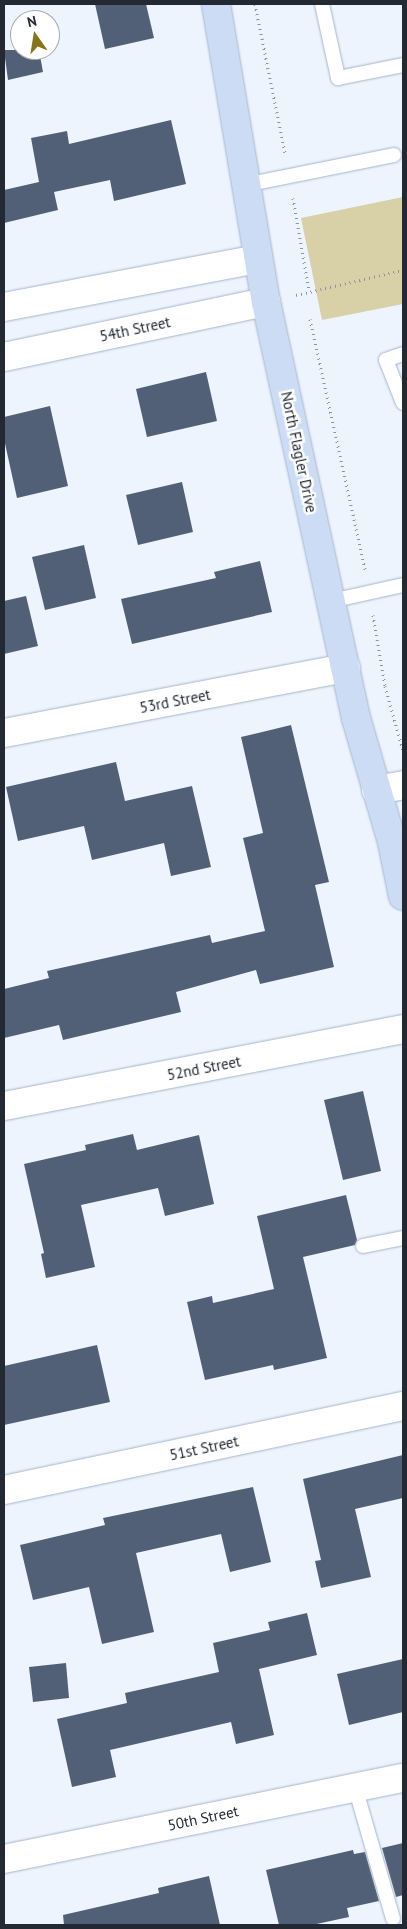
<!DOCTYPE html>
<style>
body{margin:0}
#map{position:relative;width:407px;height:1929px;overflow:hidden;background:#edf4fe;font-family:"PT Sans",sans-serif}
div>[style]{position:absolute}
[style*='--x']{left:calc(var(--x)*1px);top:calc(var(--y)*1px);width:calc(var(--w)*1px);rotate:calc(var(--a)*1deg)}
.green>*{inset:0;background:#d8d0a6}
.building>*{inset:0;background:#526077}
.path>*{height:3px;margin-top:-1.5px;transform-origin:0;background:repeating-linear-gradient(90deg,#8c939d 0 1px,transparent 0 5px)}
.roads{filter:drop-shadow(0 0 1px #a4b4cd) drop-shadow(0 0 1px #a4b4cd)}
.lane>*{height:14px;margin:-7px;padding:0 7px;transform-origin:7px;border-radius:7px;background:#fff}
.street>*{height:28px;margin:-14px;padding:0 14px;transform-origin:14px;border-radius:14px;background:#fff}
.secondary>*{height:28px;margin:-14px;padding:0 14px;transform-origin:14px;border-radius:14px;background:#ccdcf4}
span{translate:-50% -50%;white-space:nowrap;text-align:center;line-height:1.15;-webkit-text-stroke:5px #fff;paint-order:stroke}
.street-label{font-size:15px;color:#222932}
.frame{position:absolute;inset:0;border:5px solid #222932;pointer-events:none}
.north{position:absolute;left:10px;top:10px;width:50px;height:50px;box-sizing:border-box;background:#fff;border:1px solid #a7a9ad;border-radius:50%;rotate:347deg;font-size:14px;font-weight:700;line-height:20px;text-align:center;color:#222932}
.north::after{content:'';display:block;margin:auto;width:18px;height:22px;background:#867518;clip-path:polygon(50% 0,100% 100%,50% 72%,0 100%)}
</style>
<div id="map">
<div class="green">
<div style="clip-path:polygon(403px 197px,403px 304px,322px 320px,301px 218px)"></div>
</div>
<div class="building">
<div style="clip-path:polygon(95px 4px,146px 4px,154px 38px,105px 49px)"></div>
<div style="clip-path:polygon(4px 50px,39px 50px,43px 72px,8px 80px)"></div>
<div style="clip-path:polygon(171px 120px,186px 184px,114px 201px,110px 180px,54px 192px,58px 210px,4px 223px,4px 190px,39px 182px,31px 138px,67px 131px,69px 144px)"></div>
<div style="clip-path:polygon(206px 372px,217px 421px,147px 437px,136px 389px)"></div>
<div style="clip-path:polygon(50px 406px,68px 486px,17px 498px,4px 439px,4px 417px)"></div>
<div style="clip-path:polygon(182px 482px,193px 532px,138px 545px,126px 495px)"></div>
<div style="clip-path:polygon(84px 545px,96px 598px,45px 610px,32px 557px)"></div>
<div style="clip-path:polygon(260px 561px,272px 612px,132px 644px,121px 599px,216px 578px,214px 572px)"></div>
<div style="clip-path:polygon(26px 596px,38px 646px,4px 654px,4px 601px)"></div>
<div style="clip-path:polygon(291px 725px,329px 882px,315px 885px,334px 967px,260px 984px,256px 970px,176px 992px,181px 1012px,63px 1040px,59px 1025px,4px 1038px,4px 989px,49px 978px,47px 971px,210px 935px,212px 943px,265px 931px,243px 838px,263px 833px,241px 737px)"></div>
<div style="clip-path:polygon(116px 762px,125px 801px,192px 786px,211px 867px,171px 876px,164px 843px,92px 860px,84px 826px,18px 841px,6px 787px)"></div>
<div style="clip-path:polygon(363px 1091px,381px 1171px,343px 1180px,324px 1100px)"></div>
<div style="clip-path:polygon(133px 1134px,137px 1150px,199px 1135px,214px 1204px,165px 1216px,158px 1188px,81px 1205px,95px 1267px,46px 1278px,41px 1254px,44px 1253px,24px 1164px,86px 1150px,85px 1145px)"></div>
<div style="clip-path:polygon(346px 1195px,357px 1240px,355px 1245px,303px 1257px,327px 1358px,274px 1370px,273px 1365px,205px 1380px,187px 1302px,212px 1296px,213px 1303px,274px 1289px,257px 1216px)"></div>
<div style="clip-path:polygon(97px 1345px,110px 1402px,4px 1425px,4px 1366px)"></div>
<div style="clip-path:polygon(403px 1455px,403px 1498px,355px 1509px,371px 1577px,321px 1588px,315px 1561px,321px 1560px,303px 1479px)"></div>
<div style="clip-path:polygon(253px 1487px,271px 1562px,230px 1572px,221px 1534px,136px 1553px,154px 1632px,102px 1644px,89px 1587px,33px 1600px,20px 1545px,105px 1525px,103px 1518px)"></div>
<div style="clip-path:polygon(307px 1613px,317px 1655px,259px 1669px,274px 1735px,236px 1744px,231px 1722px,110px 1750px,116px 1777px,72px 1787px,57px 1719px,127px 1703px,125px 1693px,219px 1672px,213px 1643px,270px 1630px,268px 1622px)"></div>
<div style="clip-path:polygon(403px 1659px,403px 1712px,349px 1725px,337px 1674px)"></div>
<div style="clip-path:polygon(66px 1663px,69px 1698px,33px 1702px,29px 1667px)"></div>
<div style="clip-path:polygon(403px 1843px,403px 1895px,396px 1897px,382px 1848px)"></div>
<div style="clip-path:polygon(353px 1850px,354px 1854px,365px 1852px,379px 1901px,347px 1908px,349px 1917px,312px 1925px,279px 1925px,266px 1870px)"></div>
<div style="clip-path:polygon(209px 1876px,220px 1925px,64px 1925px,63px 1915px,159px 1893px,158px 1888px)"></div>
</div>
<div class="path">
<div style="--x:255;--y:4;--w:152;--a:78.6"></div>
<div style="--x:293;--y:198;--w:94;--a:80.2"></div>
<div style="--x:296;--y:295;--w:110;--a:-13.2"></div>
<div style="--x:310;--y:319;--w:257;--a:77.6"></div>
<div style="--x:373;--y:615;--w:72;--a:80.4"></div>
<div style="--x:385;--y:686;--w:67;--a:74.5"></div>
</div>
<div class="roads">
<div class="lane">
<div style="--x:322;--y:4;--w:76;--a:77.8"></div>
<div style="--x:338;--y:78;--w:66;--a:-11.3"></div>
<div style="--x:245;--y:185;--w:152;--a:-11.4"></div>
<div style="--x:403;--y:354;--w:18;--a:161"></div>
<div style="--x:386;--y:360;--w:46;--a:68.4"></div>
<div style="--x:331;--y:601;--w:74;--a:-12.5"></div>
<div style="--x:363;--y:1246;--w:41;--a:-11.3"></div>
<div style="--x:355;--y:1787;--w:137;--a:73.9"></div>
</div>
<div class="street">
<div style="--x:4;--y:307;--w:258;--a:-10.7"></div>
<div style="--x:4;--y:357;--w:268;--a:-11.9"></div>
<div style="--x:4;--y:733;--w:348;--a:-10.8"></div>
<div style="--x:376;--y:790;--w:27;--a:-10"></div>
<div style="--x:4;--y:1106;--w:406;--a:-10.9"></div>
<div style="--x:4;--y:1490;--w:408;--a:-11.9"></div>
<div style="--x:4;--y:1859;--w:407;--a:-11.5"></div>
</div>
<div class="secondary">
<div style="--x:216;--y:4;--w:302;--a:80.5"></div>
<div style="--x:266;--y:302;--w:426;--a:77.8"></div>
<div style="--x:356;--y:718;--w:129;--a:73.8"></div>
<div style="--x:392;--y:842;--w:55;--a:78.5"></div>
</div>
</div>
<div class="street-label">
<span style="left:135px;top:329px;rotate:-12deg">54th Street</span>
<span style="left:299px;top:452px;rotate:78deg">North Flagler Drive</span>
<span style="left:175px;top:701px;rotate:-11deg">53rd Street</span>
<span style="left:204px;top:1068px;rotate:-11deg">52nd Street</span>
<span style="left:204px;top:1448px;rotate:-12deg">51st Street</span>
<span style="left:203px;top:1818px;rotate:-12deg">50th Street</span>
</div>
<div class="frame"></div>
<div class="north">N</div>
</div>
